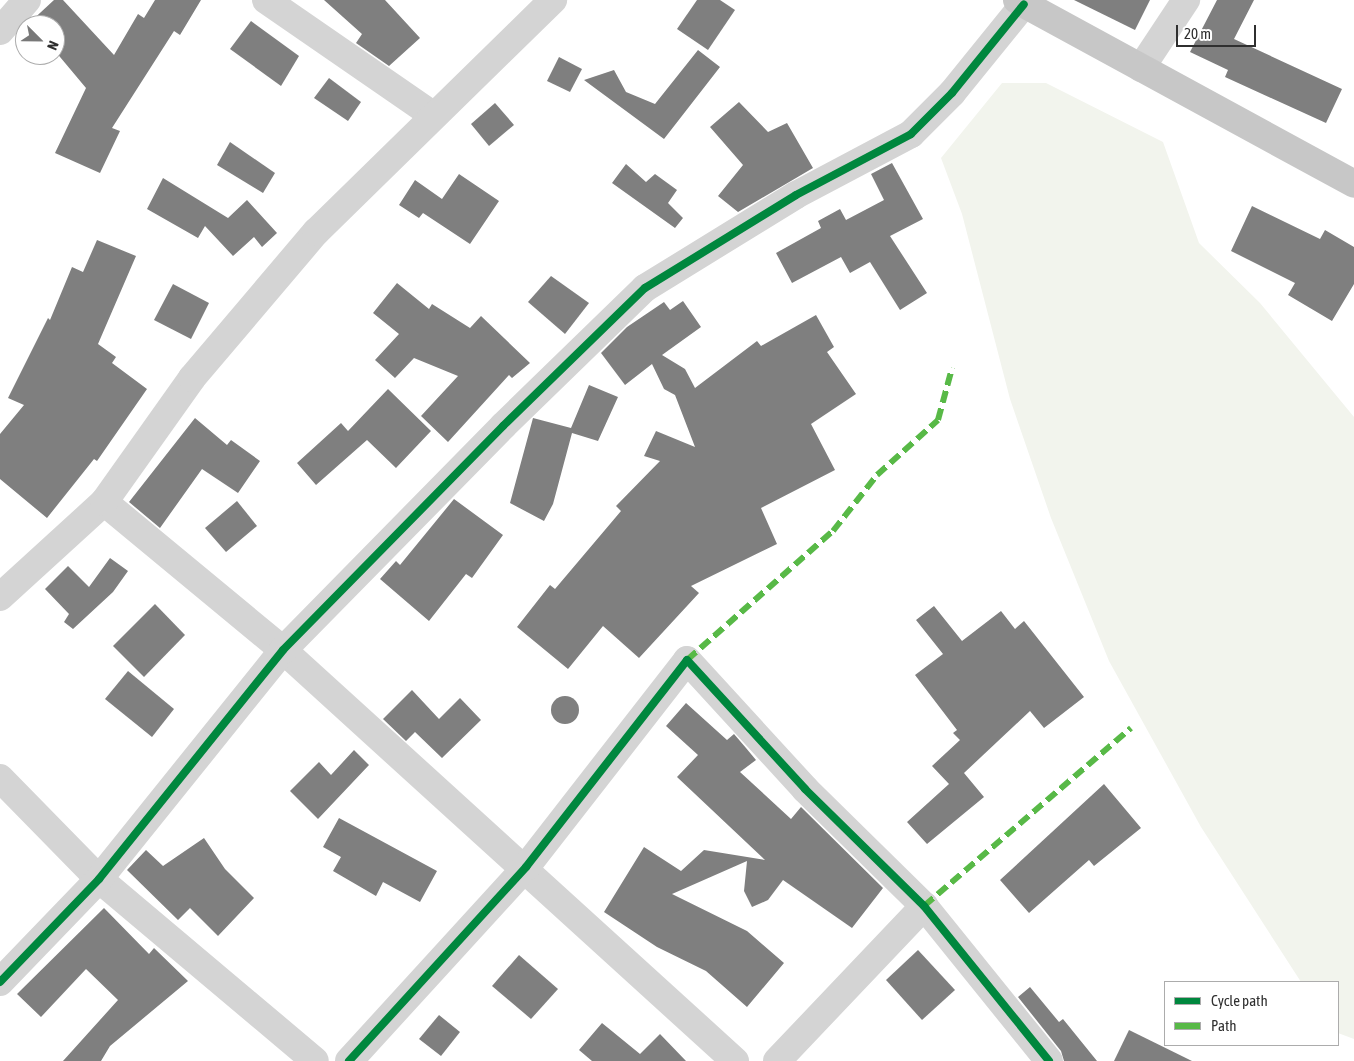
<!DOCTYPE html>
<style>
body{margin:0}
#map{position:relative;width:1354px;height:1061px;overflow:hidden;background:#fff;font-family:"Asap Condensed",sans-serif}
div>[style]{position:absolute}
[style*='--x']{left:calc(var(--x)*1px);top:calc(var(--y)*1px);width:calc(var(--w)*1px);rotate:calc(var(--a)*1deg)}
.green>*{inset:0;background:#f2f4ed}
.building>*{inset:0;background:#7f7f7f}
.round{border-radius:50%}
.street>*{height:28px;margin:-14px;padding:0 14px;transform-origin:14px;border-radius:14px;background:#d4d4d4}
.primary>*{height:28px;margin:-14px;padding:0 14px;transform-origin:14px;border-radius:14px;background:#c7c7c7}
.quiet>*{height:6px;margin-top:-3px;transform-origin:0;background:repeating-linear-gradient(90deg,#58b947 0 12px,transparent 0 18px)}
.cycleway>*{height:8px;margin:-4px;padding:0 4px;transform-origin:4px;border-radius:4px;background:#00873e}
span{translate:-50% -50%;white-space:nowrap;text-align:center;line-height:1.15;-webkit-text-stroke:5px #fff;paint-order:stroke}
.legend{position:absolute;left:1164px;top:981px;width:175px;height:65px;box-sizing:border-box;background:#fff;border:1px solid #acacac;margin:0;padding:6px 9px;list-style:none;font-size:15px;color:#2f2f2f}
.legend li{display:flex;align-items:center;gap:10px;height:25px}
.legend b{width:25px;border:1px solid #acacac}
.north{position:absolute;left:15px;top:15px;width:50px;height:50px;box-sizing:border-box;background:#fff;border:1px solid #acacac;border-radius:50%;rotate:113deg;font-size:14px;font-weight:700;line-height:20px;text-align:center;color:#2f2f2f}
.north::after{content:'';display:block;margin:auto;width:18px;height:22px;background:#787878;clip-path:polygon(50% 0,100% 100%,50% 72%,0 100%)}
.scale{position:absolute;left:1176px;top:25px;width:80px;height:22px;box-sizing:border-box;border:2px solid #2f2f2f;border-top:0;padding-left:6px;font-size:15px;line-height:18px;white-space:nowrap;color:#2f2f2f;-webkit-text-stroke:4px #fff;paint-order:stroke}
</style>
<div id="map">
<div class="green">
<div style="clip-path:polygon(1002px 83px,1046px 83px,1163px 142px,1199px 243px,1260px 303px,1354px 417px,1354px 1039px,1338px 1033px,1338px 982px,1301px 982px,1201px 827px,1109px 661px,1051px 518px,1010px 399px,962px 214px,941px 158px)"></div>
</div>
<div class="building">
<div style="clip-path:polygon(54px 0,63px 0,114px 55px,138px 14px,144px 18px,155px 0,201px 0,180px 35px,174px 31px,112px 128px,120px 131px,100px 173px,55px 153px,86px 88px,55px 51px,55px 25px,27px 25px)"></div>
<div style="clip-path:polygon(324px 0,385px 0,420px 38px,389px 66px,356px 43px,362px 34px)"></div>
<div style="clip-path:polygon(697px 0,720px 0,735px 10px,708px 50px,677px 29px)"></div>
<div style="clip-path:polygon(1074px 0,1150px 0,1135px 30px)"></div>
<div style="clip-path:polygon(1217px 0,1254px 0,1234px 39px,1342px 89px,1326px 123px,1225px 77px,1228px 70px,1190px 52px)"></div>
<div style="clip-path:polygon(251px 21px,299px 56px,281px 86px,230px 49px)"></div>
<div style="clip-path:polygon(698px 50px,720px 67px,664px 139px,584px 80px,614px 70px,626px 92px,655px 104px)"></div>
<div style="clip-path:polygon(559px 57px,582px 69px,570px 92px,547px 81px)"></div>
<div style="clip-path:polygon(329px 78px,361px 102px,348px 121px,314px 98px)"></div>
<div style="clip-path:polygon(739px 102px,768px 132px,787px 123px,813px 168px,738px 212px,718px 196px,743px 165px,710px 127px)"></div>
<div style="clip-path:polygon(495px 103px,514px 125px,489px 146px,471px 124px)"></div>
<div style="clip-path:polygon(230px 142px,275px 173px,263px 193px,217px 165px)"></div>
<div style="clip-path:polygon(892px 163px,923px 219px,890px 236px,927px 293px,900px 310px,870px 262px,850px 273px,841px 257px,792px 283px,776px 253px,821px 228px,818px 221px,840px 209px,846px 220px,884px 200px,871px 174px)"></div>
<div style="clip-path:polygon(626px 164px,646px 182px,655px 174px,677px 190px,668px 203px,683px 218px,675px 228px,612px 183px)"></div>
<div style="clip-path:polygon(459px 174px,499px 201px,470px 244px,423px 213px,419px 218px,399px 205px,415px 180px,442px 199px)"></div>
<div style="clip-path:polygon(163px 178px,228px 218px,247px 200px,277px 233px,262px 247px,254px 237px,233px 256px,205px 226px,198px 238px,147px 209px)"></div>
<div style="clip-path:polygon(1252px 206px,1320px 239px,1325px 230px,1354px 247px,1354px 284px,1332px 321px,1288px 295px,1295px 283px,1231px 251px)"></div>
<div style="clip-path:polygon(97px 240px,136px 256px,98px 344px,116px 357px,112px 363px,147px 389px,97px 461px,94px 459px,47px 518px,0 479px,0 434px,24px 405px,8px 398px,48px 318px,50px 320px,72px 267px,83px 272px)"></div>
<div style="clip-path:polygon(551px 276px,589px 303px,565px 334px,528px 302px)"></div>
<div style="clip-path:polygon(397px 283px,429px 309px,432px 304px,470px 328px,481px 316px,530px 363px,512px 378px,509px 375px,448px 442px,421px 416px,458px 376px,414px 358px,395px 378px,375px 360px,399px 334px,373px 313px)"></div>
<div style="clip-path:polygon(173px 284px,209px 303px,191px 339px,154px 320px)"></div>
<div style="clip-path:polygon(683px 301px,701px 327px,662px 355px,685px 369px,695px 388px,757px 341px,761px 346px,816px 315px,834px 347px,827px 352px,856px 394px,811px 424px,835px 470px,761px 508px,777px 544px,691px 586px,699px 593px,639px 658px,603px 626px,568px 669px,517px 627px,550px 585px,555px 589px,621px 511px,616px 506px,660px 461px,644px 456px,656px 431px,695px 447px,675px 395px,664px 389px,652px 364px,625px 385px,601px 353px,627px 327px,664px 302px,670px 310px)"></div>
<div style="clip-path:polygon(589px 385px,618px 397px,598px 441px,572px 433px,553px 504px,544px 521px,510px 503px,533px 418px,571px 428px)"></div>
<div style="clip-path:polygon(388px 389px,431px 431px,396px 468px,367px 440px,316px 485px,297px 463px,341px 423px,348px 431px)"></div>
<div style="clip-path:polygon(195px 418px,227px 445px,231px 440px,260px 461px,238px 493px,202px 469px,160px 528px,129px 502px)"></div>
<div style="clip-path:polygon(454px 499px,503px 535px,472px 578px,466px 574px,429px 621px,380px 579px,396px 561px,400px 565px)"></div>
<div style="clip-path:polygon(237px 501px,257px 526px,226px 552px,205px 528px)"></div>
<div style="clip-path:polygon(110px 558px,128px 571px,113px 592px,73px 629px,64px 622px,69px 614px,45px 589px,68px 566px,89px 587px)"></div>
<div style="clip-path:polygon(155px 604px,185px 635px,144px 677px,113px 646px)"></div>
<div style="clip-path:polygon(934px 606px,962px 641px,1001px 611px,1015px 629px,1024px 621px,1084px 697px,1044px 728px,1030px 711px,964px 773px,984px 797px,927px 844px,907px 822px,949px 784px,932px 766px,960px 740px,953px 733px,957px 730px,915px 675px,943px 654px,916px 620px)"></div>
<div style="clip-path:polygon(128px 671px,174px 709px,152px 737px,105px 699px)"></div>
<div style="clip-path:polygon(412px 690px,439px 719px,460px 698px,481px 720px,442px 758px,415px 732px,406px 741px,383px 719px)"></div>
<div class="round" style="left:551px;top:696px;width:28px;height:28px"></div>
<div style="clip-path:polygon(686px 703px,727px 740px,734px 734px,746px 748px,756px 760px,740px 772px,791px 819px,801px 807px,883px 888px,852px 928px,783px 880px,768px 900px,752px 907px,744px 891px,747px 861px,672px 894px,747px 931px,784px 963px,747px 1007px,706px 971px,657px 947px,604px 912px,644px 847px,681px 871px,704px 850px,765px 860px,677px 777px,698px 755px,666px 726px)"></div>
<div style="clip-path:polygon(354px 750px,369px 765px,318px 819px,290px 791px,319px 762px,331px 775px)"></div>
<div style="clip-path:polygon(1104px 784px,1141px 828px,1094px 866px,1089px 860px,1029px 913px,1000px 880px)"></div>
<div style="clip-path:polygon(339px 818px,437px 871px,420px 902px,383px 882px,376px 896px,333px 871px,341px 857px,323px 847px)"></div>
<div style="clip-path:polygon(204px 838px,225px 869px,254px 898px,218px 936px,190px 908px,178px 920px,127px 870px,146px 850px,163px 866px)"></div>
<div style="clip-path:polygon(104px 908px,149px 954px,154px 948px,188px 981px,110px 1046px,101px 1061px,63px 1061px,118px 1000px,86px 969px,41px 1017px,17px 994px)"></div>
<div style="clip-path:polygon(918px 950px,955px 990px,922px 1020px,886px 980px)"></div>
<div style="clip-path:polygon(519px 955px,558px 989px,531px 1019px,492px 986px)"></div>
<div style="clip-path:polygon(1030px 987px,1059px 1022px,1063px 1019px,1097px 1061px,1064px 1061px,1061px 1051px,1018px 997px)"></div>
<div style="clip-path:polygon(439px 1015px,460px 1032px,441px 1056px,419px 1039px)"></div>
<div style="clip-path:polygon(602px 1023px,640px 1054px,660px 1034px,686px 1061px,592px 1061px,579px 1050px)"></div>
<div style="clip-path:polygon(1129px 1030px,1192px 1061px,1114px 1061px)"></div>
</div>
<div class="street">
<div style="--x:266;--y:0;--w:203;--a:34.6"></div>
<div style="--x:0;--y:31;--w:41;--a:-48.9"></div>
<div style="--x:1141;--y:68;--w:82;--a:-56.5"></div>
<div style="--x:104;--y:502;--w:232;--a:39.6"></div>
<div style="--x:283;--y:650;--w:611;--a:42.28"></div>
<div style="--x:0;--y:597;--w:141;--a:-42.4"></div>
<div style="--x:104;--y:502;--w:152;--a:-54.6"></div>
<div style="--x:192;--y:378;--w:192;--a:-49.7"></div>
<div style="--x:316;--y:232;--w:332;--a:-44.4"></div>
<div style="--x:0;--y:778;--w:141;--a:45.6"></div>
<div style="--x:99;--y:879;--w:282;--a:40.1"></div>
<div style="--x:0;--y:982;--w:143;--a:-46.1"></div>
<div style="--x:99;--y:879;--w:294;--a:-51.2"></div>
<div style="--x:283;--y:650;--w:314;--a:-45.5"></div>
<div style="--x:503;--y:426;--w:198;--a:-44.2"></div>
<div style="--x:645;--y:288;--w:177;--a:-31.6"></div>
<div style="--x:796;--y:195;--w:130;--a:-27.9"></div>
<div style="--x:911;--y:134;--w:58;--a:-45"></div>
<div style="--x:952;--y:93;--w:114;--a:-51"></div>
<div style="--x:349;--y:1061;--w:263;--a:-47.6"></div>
<div style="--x:526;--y:867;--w:262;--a:-52.1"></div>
<div style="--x:687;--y:660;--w:175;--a:47.5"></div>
<div style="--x:805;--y:789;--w:167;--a:44.5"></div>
<div style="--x:924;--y:906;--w:199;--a:51.1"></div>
<div style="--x:777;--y:1061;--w:214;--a:-46.5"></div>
</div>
<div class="primary">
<div style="--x:1017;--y:0;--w:384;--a:28.6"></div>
</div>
<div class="quiet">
<div style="--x:687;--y:660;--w:195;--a:-41.5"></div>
<div style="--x:833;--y:531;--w:71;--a:-51.8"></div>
<div style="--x:877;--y:475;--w:82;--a:-42"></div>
<div style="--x:938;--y:420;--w:54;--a:-74.9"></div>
<div style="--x:924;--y:906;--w:273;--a:-40.7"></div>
</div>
<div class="cycleway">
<div style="--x:0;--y:982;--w:143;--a:-46.1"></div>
<div style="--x:99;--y:879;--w:294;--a:-51.2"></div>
<div style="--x:283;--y:650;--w:314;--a:-45.5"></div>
<div style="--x:503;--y:426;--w:198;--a:-44.2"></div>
<div style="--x:645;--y:288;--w:177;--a:-31.6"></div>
<div style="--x:796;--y:195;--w:130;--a:-27.9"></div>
<div style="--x:911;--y:134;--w:58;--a:-45"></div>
<div style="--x:952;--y:93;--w:114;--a:-51"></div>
<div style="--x:349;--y:1061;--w:263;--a:-47.6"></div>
<div style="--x:526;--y:867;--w:262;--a:-52.1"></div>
<div style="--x:687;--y:660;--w:175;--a:47.5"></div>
<div style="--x:805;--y:789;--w:167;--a:44.5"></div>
<div style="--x:924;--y:906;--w:199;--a:51.1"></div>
</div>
<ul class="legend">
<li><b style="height:6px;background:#00873e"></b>Cycle path</li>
<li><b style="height:6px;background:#58b947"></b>Path</li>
</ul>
<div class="north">N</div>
<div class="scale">20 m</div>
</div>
